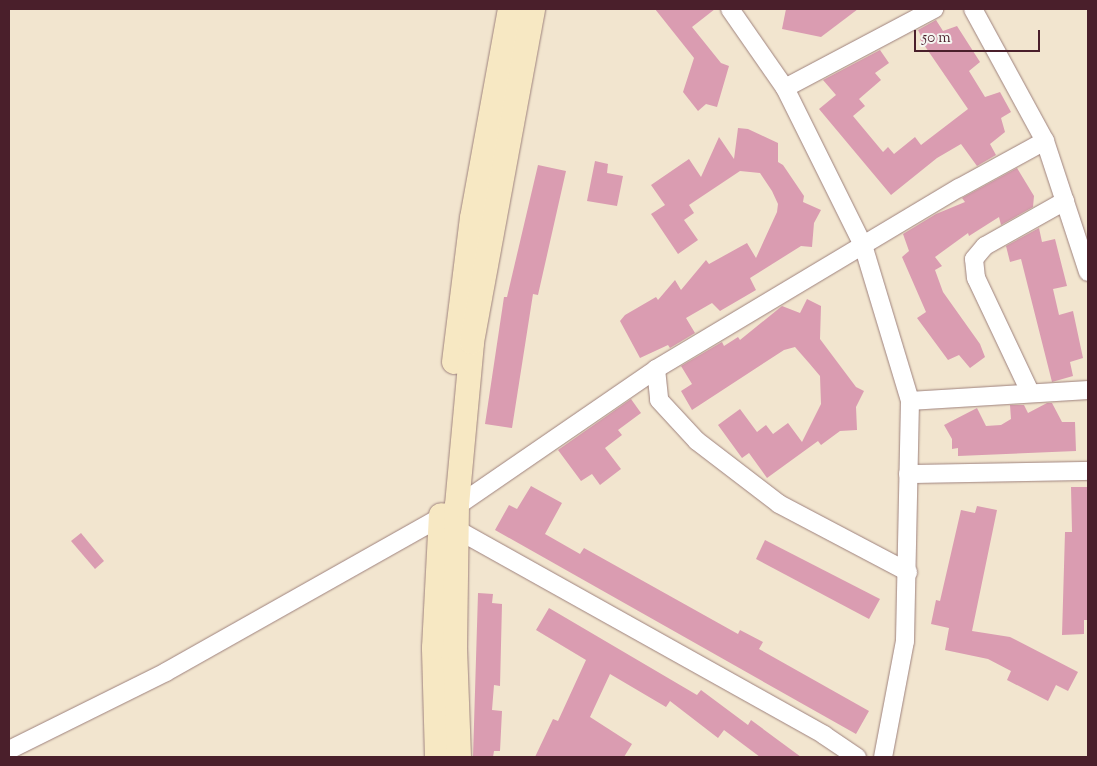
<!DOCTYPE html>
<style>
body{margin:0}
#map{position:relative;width:1097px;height:766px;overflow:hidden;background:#f2e5cf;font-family:"Sorts Mill Goudy",serif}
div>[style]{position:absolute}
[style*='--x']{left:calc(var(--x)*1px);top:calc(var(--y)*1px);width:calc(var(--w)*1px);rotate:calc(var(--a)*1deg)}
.building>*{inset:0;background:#da9cb1}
.roads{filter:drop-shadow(0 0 1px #9e827d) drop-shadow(0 0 1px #9e827d)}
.street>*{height:18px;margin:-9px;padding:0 9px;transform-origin:9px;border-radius:9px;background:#fff}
.secondary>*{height:24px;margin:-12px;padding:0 12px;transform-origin:12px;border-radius:12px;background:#f7e8c3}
span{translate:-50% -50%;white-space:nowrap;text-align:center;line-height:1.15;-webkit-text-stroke:5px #f6f6f2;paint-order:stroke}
.frame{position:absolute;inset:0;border:10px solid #4a1f2b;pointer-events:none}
.scale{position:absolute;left:914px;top:30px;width:126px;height:22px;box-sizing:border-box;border:2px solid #4a1f2b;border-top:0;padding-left:6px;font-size:15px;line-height:18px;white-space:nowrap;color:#4a1f2b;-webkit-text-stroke:4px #f6f6f2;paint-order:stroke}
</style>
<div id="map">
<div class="building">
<div style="clip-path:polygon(655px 9px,715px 9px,692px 27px,721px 63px,729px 66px,717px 107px,706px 104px,698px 111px,683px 92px,694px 58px)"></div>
<div style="clip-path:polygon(786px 9px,858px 9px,821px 37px,782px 29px)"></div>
<div style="clip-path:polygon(936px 20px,943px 31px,957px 26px,980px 62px,969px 71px,985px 97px,1000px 92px,1011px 112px,1001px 118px,1005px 132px,990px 144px,996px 155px,977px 166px,961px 144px,937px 158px,891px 195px,819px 109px,836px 95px,823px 80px,880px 50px,889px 63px,875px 73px,881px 80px,859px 99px,865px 106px,853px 116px,883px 152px,888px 147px,894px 154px,915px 137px,921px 145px,968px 109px,920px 39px,922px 38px,918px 30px)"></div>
<div style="clip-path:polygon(738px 128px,748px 129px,778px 143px,778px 162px,783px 165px,804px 196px,803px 202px,821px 210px,814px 223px,812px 247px,801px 246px,750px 278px,756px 290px,720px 311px,712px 303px,686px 318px,695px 333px,670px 348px,668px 345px,640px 358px,620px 321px,625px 315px,656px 297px,658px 300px,675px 280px,681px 290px,706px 260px,709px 264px,747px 243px,756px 258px,777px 212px,778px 204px,772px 191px,760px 173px,740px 171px,689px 205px,694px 213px,684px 220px,698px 240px,678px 254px,651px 214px,665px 205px,651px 185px,689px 159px,701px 177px,719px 137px,734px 159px)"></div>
<div style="clip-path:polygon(595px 161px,608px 164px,607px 173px,623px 176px,617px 206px,587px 201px)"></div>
<div style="clip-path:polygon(538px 165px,566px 171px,538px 295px,533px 294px,512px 428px,485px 424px,504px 297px,507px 297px)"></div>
<div style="clip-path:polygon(1017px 168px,1034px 196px,1033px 207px,1001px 225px,999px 217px,969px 236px,968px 233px,935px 257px,942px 266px,935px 270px,943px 292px,980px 344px,985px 357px,970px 368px,959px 355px,948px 360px,917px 318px,926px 312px,902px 257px,909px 251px,903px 234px,936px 214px,965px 202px,962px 198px)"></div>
<div style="clip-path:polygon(1039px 228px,1042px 242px,1055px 239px,1067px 286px,1053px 289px,1059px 315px,1073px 311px,1083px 358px,1070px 362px,1073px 376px,1052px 382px,1021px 259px,1010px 262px,1006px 246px)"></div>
<div style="clip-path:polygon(807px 299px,821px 306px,820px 339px,856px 387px,864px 391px,856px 407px,857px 430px,840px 431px,821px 445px,818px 441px,767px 478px,749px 453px,742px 458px,718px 425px,740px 409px,757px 432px,766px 425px,773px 434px,788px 423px,802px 442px,821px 404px,820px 376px,809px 363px,795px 347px,784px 350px,692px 410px,681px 391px,692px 384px,681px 366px,722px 342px,724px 346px,738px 337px,740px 340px,782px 306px,800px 313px)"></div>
<div style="clip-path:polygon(631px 399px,641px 413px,618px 430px,622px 435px,605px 448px,621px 469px,600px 485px,592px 474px,581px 481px,558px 450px)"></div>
<div style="clip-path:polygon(1047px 403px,1052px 403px,1062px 422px,1075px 422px,1076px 451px,958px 456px,958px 448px,952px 449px,952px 439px,944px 425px,977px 408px,986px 426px,1001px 425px,1011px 419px,1010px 405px,1024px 405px,1028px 413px)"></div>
<div style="clip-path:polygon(531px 486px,562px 503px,545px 534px,580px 554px,584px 548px,738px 634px,740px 630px,763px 642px,759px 649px,869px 711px,856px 734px,495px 530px,509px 505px,517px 509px)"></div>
<div style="clip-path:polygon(1071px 487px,1088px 487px,1088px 620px,1084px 620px,1084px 634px,1062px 635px,1065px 532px,1072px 532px)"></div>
<div style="clip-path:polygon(977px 506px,997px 510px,972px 631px,1010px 637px,1078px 672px,1068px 691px,1056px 685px,1048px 701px,1007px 680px,1011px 671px,988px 659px,945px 650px,949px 628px,931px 624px,936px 600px,940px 601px,961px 510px,975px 513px)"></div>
<div style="clip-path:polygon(81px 533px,104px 561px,95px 569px,71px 541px)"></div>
<div style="clip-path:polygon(765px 540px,880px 599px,869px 619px,756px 559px)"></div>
<div style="clip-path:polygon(478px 593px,493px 594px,492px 603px,502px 604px,500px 686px,494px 685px,492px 710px,502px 711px,500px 751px,494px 751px,493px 757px,473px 757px)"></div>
<div style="clip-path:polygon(549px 608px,697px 695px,701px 690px,748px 725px,751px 720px,801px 757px,760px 757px,724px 730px,718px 738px,670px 701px,666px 707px,610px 674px,590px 717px,632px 744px,624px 757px,535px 757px,553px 719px,558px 721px,586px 660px,536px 630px)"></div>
</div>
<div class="roads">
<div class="street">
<div style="--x:730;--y:9;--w:96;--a:55.2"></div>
<div style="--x:785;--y:88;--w:175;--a:63.6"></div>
<div style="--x:863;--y:245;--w:163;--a:73.2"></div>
<div style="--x:910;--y:401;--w:240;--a:91.2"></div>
<div style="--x:905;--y:641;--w:118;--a:100.7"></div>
<div style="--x:973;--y:9;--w:150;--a:61.4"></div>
<div style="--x:1045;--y:141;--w:138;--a:71.8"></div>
<div style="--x:785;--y:88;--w:169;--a:-27.9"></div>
<div style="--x:656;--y:369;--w:31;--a:84"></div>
<div style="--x:659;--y:400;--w:56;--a:47.2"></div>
<div style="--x:697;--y:441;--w:103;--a:37.5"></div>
<div style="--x:779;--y:504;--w:146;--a:27.8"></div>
<div style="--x:1030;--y:392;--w:126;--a:-115.3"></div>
<div style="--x:976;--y:278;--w:19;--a:-96"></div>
<div style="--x:974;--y:259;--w:17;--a:-50"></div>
<div style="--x:985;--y:246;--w:92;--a:-29.4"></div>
<div style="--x:910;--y:401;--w:178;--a:-3.5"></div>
<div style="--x:908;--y:474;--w:180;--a:-1"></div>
<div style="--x:456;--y:529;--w:422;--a:29.2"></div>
<div style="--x:824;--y:735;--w:40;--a:34"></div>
<div style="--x:9;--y:750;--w:175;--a:-26.4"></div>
<div style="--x:166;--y:672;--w:316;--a:-29.4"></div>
<div style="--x:441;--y:517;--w:261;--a:-34.5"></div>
<div style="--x:656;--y:369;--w:353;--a:-30.9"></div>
<div style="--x:959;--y:188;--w:98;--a:-28.7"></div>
</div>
<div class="secondary">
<div style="--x:454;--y:362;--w:145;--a:-82.9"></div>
<div style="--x:472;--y:218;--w:212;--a:-79.7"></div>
<div style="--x:437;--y:757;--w:109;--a:-91.6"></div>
<div style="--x:434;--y:648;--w:133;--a:-87"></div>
<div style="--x:459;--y:757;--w:109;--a:-92.1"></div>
<div style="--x:455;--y:648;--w:143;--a:-89.2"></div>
<div style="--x:457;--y:505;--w:164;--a:-84.7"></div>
<div style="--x:472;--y:342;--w:339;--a:-79.6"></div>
</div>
</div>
<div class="frame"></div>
<div class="scale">50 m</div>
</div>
